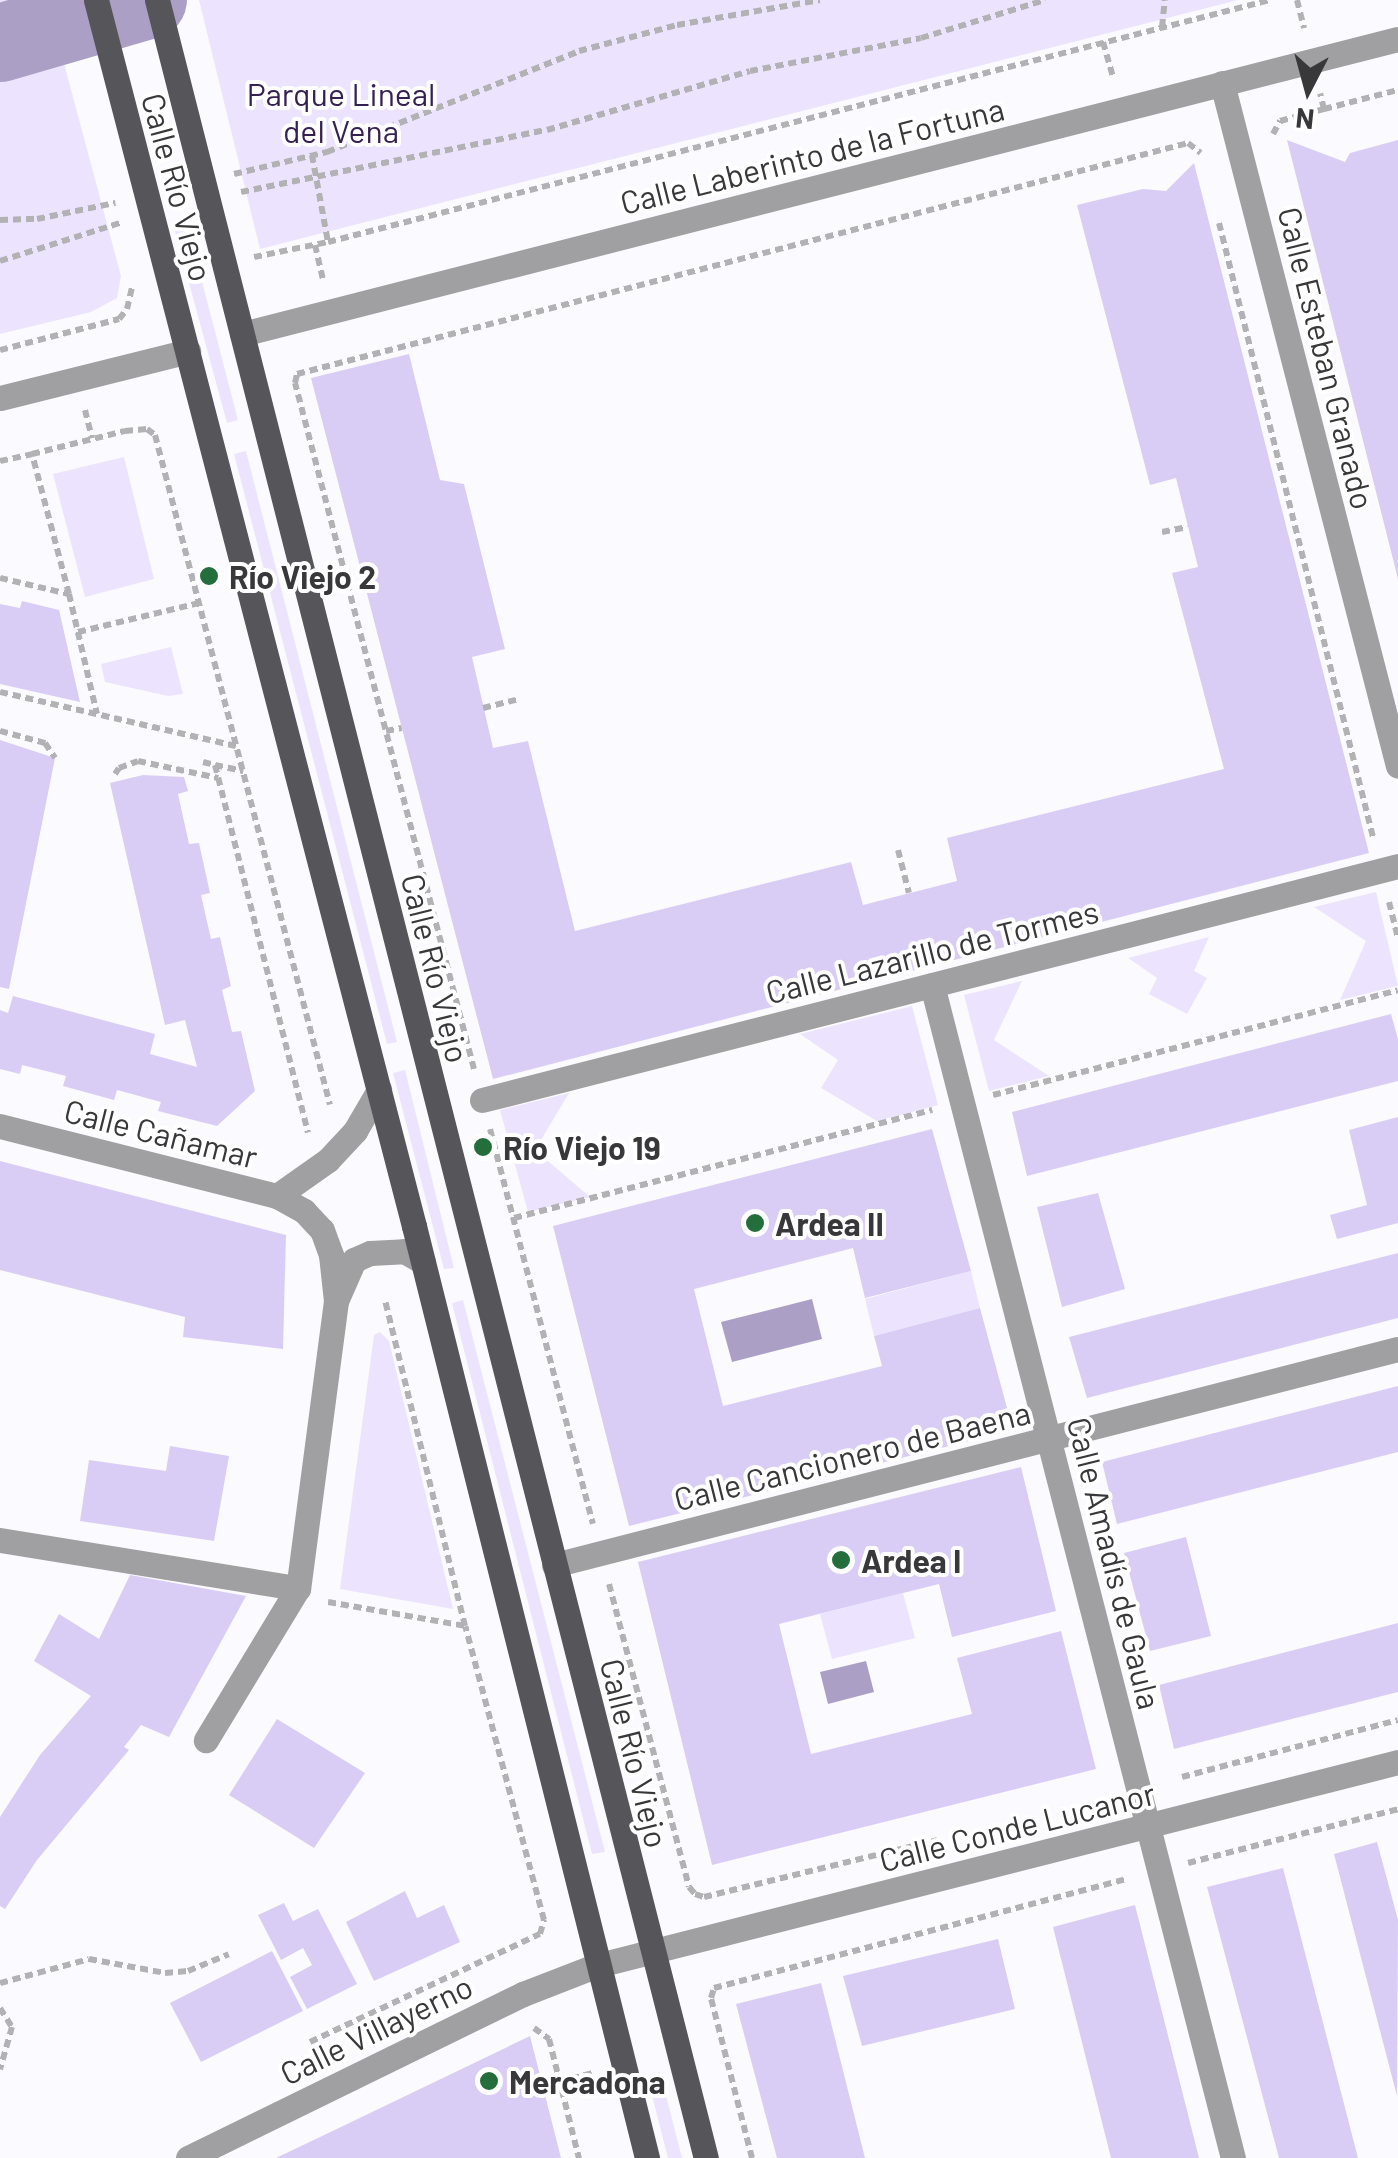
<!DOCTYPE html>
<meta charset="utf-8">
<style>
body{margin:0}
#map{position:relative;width:1398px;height:2158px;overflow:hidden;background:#fbfafe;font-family:Barlow,sans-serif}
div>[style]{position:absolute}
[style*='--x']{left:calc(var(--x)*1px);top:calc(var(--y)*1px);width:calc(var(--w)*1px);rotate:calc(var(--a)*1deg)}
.green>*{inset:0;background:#ece4fe}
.water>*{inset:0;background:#ac9fc5}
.river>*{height:78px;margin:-39px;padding:0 39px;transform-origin:39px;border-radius:39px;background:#ac9fc5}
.building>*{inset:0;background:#dacdf5}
.path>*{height:6px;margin-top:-3px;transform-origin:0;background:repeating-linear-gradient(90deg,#b2b1b4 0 8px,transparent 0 13px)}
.minor>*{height:25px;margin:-12.5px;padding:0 12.5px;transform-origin:12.5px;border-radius:12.5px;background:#a09fa1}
.major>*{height:25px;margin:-12.5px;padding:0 12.5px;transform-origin:12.5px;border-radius:12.5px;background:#565559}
.dots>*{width:28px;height:28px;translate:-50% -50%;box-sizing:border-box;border:5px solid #fff;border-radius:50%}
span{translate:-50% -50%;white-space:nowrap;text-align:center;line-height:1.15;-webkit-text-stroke:8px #fff;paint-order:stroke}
.park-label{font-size:32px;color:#352151}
.street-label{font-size:32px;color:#383739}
.poi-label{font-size:32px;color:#383739;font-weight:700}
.left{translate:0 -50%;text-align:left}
.north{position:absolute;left:1258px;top:40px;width:100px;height:100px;-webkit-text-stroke:8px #fff;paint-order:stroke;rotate:186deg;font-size:28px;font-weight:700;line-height:40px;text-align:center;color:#383739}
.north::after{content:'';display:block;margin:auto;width:35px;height:45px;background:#383739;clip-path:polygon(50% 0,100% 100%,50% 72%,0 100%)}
</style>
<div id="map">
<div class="green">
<div style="clip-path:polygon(0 0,47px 0,121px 276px,117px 298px,91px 312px,0 334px)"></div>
<div style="clip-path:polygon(199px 0,1238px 0,260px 249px)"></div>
<div style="clip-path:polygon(186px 220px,238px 420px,227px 423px,173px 224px)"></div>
<div style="clip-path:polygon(246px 451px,397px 1042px,387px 1044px,234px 454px)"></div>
<div style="clip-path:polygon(124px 457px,154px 579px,85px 597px,53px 474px)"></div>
<div style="clip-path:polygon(171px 647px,183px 694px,168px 696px,105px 682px,101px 664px)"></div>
<div style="clip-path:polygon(1376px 892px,1398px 986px,1340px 1000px,1366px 941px,1314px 907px)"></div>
<div style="clip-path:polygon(1209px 937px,1194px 971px,1207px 978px,1187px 1014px,1149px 994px,1157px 978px,1128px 958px)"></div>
<div style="clip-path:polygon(1022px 981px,994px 1040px,1049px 1076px,989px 1091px,964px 995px)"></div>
<div style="clip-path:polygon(912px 1006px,938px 1105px,877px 1121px,821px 1088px,838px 1060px,800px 1034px)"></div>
<div style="clip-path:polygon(405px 1070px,454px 1268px,444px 1269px,393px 1073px)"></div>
<div style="clip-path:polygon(569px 1093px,535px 1150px,590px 1197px,528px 1212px,500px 1110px)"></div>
<div style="clip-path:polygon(971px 1271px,980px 1308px,874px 1336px,865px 1299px)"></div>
<div style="clip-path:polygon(463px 1300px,605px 1852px,592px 1854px,452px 1303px)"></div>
<div style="clip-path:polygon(380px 1332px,389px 1341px,453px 1609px,340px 1589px,374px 1335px)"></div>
<div style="clip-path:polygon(903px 1593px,915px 1638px,832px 1659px,820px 1614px)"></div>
<div style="clip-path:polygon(660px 2072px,682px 2158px,668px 2158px,647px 2076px)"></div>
</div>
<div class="water">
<div style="clip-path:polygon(812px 1299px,822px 1339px,732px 1362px,721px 1322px)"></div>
<div style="clip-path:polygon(866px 1661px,874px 1692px,828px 1704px,820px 1672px)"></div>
</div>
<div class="river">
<div style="--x:0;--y:43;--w:154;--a:-16.2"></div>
</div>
<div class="building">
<div style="clip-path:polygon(1287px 140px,1345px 162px,1350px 153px,1398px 140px,1398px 579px)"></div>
<div style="clip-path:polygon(1194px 163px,1369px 853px,493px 1079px,311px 378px,409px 354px,440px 480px,464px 484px,505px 649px,472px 657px,493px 748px,528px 741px,575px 931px,851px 862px,863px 905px,957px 881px,947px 838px,1224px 769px,1172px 573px,1198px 567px,1176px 478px,1150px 485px,1077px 205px,1143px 189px,1166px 191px)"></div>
<div style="clip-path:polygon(22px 601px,59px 610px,80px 702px,0 684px,0 604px,20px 608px)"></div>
<div style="clip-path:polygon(0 740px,55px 758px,9px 989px,0 987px)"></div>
<div style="clip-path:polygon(143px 775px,184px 777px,188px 791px,178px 794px,189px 844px,199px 843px,210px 893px,201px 895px,211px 939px,220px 937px,231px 986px,222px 990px,232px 1032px,241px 1031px,255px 1091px,217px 1126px,158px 1111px,161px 1102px,117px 1090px,114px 1100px,63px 1086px,66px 1076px,22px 1065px,20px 1074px,0 1069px,0 1010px,8px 1013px,13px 996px,155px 1034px,150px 1054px,197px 1067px,185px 1020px,165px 1025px,110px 783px)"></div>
<div style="clip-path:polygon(1391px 1014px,1398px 1039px,1398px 1081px,1027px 1176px,1012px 1112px)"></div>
<div style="clip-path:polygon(1398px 1117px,1398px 1223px,1337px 1239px,1330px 1215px,1367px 1205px,1349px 1130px)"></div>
<div style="clip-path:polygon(932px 1129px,971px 1271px,865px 1298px,853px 1248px,694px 1289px,723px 1406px,882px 1366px,874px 1336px,980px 1308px,1013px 1430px,629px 1526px,553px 1226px)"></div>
<div style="clip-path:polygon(0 1161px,286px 1235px,283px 1349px,183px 1337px,185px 1317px,0 1270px)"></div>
<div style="clip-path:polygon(1098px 1193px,1125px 1289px,1062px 1307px,1037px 1207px)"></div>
<div style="clip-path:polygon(1398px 1253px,1398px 1318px,1087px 1398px,1069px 1337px)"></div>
<div style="clip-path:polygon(1398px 1386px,1398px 1452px,1117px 1524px,1102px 1462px)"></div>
<div style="clip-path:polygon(170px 1446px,229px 1456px,214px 1541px,80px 1521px,89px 1460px,166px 1471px)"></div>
<div style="clip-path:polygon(1021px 1467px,1056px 1611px,952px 1637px,939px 1584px,779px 1624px,811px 1754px,972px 1714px,957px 1658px,1061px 1631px,1096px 1769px,712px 1865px,638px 1562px)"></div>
<div style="clip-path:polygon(1186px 1537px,1211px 1636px,1150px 1651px,1124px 1553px)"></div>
<div style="clip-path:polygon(130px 1575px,246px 1596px,169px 1737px,141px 1725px,124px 1747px,129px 1750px,37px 1860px,5px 1909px,0 1906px,0 1817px,40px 1755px,91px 1696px,34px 1661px,59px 1614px,99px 1639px)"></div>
<div style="clip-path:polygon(1398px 1623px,1398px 1692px,1174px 1749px,1159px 1685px)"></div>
<div style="clip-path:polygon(277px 1719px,365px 1773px,314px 1848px,229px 1795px)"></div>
<div style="clip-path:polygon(1377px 1842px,1398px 1920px,1397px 2096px,1334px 1854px)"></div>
<div style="clip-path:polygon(1283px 1868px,1358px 2158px,1279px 2158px,1207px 1887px)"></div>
<div style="clip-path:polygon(405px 1891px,417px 1918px,444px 1905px,460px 1942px,374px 1981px,346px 1922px)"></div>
<div style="clip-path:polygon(284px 1903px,293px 1921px,318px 1909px,357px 1984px,307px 2009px,290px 1977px,312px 1965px,303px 1948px,281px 1960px,258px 1915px)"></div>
<div style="clip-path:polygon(1135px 1905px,1199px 2158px,1111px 2158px,1053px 1927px)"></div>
<div style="clip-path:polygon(998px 1939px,1015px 2009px,862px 2046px,843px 1976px)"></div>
<div style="clip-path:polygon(272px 1951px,303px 2011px,201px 2062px,170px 2003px)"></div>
<div style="clip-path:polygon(821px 1983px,865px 2158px,777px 2158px,736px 2004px)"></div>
<div style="clip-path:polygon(530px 2036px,561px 2158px,276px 2158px,343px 2126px)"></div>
</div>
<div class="path">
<div style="--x:1297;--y:0;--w:29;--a:76"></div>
<div style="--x:1162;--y:27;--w:27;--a:-84"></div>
<div style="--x:1103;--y:42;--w:37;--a:74"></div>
<div style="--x:1324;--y:109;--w:76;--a:-14.4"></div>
<div style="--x:1273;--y:134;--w:15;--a:-62"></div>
<div style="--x:1280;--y:121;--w:46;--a:-15.3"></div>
<div style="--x:1324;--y:109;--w:16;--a:-104"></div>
<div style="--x:312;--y:155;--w:88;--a:79.6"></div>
<div style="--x:234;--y:174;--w:96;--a:-13.3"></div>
<div style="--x:327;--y:152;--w:271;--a:-21.8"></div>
<div style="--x:579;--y:51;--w:101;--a:-14.9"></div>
<div style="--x:677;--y:25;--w:145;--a:-9.9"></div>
<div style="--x:241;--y:192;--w:312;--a:-11.5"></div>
<div style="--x:547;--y:130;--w:211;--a:-16.2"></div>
<div style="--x:750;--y:71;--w:174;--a:-10.9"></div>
<div style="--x:921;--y:38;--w:130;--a:-17"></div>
<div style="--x:0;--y:220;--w:37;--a:-2"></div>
<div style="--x:37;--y:219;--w:80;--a:-11.6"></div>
<div style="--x:1219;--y:223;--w:633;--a:75.92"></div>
<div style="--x:315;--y:245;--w:37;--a:77"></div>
<div style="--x:254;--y:257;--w:76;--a:-11.5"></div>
<div style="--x:328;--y:242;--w:973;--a:-14.41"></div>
<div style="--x:0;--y:261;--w:129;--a:-17.6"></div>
<div style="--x:0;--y:350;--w:123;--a:-14.6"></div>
<div style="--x:119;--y:319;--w:13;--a:-51"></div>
<div style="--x:127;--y:309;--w:23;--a:-77"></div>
<div style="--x:85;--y:410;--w:29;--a:76"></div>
<div style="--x:0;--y:461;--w:33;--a:-12"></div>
<div style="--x:1162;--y:532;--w:26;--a:-11"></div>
<div style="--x:0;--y:578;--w:71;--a:13.1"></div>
<div style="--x:69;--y:594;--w:145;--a:-104.8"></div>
<div style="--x:32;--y:454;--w:96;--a:-13.9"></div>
<div style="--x:125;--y:431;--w:22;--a:-5"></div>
<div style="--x:147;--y:429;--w:10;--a:37"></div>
<div style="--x:155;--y:435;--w:692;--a:75.36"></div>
<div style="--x:69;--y:594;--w:123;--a:76.9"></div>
<div style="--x:78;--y:632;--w:124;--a:-13.5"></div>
<div style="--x:0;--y:692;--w:242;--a:12.9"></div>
<div style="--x:483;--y:708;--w:36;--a:-14"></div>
<div style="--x:0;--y:731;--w:47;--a:14.9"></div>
<div style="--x:45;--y:743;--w:18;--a:56"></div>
<div style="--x:386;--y:731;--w:16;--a:-11"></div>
<div style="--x:203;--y:762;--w:12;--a:14"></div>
<div style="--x:215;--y:765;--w:379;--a:75.8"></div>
<div style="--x:215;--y:765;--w:29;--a:12"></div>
<div style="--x:115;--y:774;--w:7;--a:-56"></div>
<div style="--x:119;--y:768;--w:20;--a:-20"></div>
<div style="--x:138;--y:761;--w:82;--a:12"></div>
<div style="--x:898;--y:850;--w:44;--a:75.7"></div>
<div style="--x:1389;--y:902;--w:37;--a:76"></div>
<div style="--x:474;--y:1069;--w:709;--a:-104.62"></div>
<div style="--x:295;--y:383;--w:9;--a:-77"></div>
<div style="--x:297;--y:374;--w:920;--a:-14.53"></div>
<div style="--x:1188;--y:143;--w:16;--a:38"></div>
<div style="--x:993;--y:1095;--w:418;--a:-14.5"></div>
<div style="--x:490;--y:1129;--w:408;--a:75.4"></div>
<div style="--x:514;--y:1218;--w:432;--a:-14.5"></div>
<div style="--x:609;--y:1584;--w:313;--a:75.2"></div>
<div style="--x:689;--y:1887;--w:9;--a:49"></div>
<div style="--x:695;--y:1894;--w:9;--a:18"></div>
<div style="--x:704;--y:1897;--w:240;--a:-13.7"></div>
<div style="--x:328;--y:1602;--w:139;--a:9.9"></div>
<div style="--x:465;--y:1626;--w:336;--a:-103.8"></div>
<div style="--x:1182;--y:1777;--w:223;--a:-14.8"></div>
<div style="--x:1188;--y:1863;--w:217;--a:-14.4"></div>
<div style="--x:0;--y:1983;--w:92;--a:-15.1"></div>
<div style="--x:89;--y:1959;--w:77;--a:10.4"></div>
<div style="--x:165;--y:1973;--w:23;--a:-5"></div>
<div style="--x:188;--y:1971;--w:44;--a:-22.5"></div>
<div style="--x:0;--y:2008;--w:22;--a:58"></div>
<div style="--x:12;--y:2027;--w:44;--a:105.9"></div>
<div style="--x:534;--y:2028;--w:19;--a:36"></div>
<div style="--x:549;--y:2039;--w:123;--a:75.9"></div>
<div style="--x:310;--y:2042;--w:254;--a:-25.2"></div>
<div style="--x:540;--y:1934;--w:15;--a:-74"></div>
<div style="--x:544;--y:1920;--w:304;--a:-105"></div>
<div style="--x:559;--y:2082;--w:34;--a:-15"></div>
<div style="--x:752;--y:2158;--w:165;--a:-104.4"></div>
<div style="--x:711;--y:1998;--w:10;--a:-73"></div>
<div style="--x:714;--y:1988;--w:427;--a:-14.8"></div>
</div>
<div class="minor">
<div style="--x:1222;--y:83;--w:705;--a:75.55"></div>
<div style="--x:242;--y:334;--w:1193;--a:-14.32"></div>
<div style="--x:0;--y:398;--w:194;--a:-14"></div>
<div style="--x:932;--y:985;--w:1211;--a:75.61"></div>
<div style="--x:482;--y:1100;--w:945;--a:-14.33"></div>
<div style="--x:0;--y:1126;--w:286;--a:14.2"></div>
<div style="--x:277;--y:1196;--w:31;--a:29"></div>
<div style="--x:304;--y:1211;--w:26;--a:47"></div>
<div style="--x:322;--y:1230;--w:27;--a:70"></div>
<div style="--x:331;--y:1255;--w:46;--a:83.8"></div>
<div style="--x:336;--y:1301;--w:290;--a:97.5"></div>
<div style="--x:298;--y:1588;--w:178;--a:121.2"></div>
<div style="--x:277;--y:1196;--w:62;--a:-35.2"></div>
<div style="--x:328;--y:1160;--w:40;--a:-47"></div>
<div style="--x:355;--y:1131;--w:48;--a:-59.7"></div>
<div style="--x:336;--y:1301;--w:45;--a:-66.3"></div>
<div style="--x:354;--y:1260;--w:17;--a:-24"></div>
<div style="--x:370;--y:1253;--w:34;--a:-3"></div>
<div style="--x:404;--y:1251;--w:22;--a:30"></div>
<div style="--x:0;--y:1540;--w:302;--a:9.2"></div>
<div style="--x:554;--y:1565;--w:871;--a:-14.36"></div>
<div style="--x:188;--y:2158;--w:373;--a:-26.1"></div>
<div style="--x:523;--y:1994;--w:77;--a:-21.3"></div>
<div style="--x:595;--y:1966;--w:829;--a:-14.25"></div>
</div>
<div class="major">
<div style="--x:96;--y:0;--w:1267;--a:75.46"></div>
<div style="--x:414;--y:1226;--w:961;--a:75.96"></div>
<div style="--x:157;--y:0;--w:2227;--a:75.73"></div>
</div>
<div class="dots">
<div style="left:209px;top:576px;background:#246e3c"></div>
<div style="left:483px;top:1147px;background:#246e3c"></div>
<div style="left:755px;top:1223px;background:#246e3c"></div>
<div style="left:841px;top:1560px;background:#246e3c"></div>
<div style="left:489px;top:2081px;background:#246e3c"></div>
</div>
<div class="park-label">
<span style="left:341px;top:112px">Parque Lineal<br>del Vena</span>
</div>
<div class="street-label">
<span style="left:812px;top:155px;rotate:-14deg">Calle Laberinto de la Fortuna</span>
<span style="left:178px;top:187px;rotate:75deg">Calle Río Viejo</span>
<span style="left:1327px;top:358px;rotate:76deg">Calle Esteban Granado</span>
<span style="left:932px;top:951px;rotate:-14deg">Calle Lazarillo de Tormes</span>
<span style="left:436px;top:968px;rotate:76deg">Calle Río Viejo</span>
<span style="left:161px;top:1133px;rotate:14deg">Calle Cañamar</span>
<span style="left:852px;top:1455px;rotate:-14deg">Calle Cancionero de Baena</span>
<span style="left:1115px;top:1563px;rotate:76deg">Calle Amadís de Gaula</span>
<span style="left:635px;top:1753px;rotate:76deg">Calle Río Viejo</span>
<span style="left:1017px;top:1826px;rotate:-14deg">Calle Conde Lucanor</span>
<span style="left:376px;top:2029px;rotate:-26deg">Calle Villayerno</span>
</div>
<div class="poi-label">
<span class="left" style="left:229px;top:576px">Río Viejo 2</span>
<span class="left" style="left:503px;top:1147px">Río Viejo 19</span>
<span class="left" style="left:775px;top:1223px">Ardea II</span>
<span class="left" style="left:861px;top:1560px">Ardea I</span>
<span class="left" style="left:509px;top:2081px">Mercadona</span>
</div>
<div class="north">N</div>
</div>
